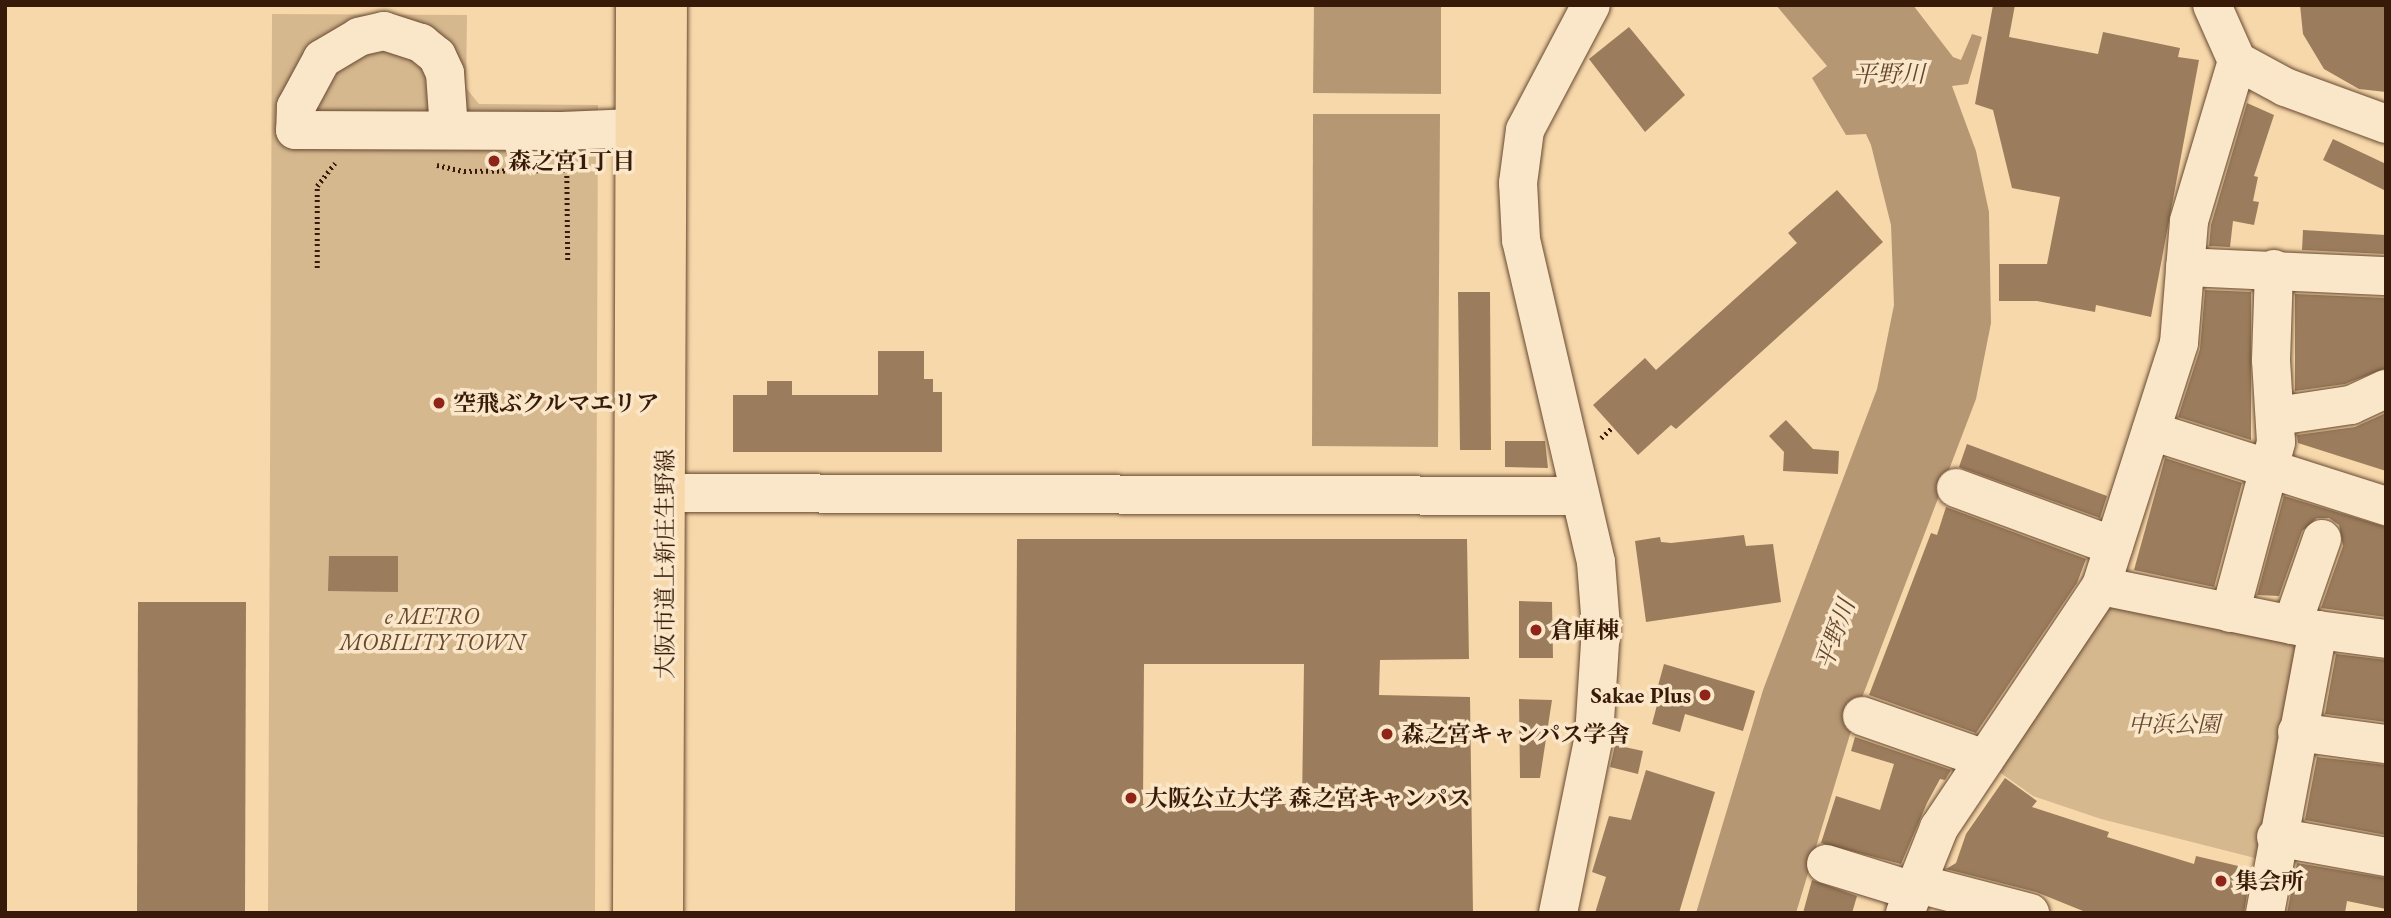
<!DOCTYPE html>
<meta charset="utf-8">
<style>
body{margin:0}
#map{position:relative;width:2391px;height:918px;overflow:hidden;background:#f7d8ab;font-family:"EB Garamond","Noto Serif JP",serif}
div>[style]{position:absolute}
[style*='--x']{left:calc(var(--x)*1px);top:calc(var(--y)*1px);width:calc(var(--w)*1px);rotate:calc(var(--a)*1deg)}
.green>*{inset:0;background:#d6b88f}
.water>*{inset:0;background:#b69774}
.building>*{inset:0;background:#9b7d5d}
.path>*{height:4.5px;margin-top:-2.25px;transform-origin:0;background:repeating-linear-gradient(90deg,#371a08 0 2px,transparent 0 5.5px)}
.roads{filter:drop-shadow(0 0 2px #674a31) drop-shadow(0 0 2px #674a31)}
.minor>*{height:38px;margin:-19px;padding:0 19px;transform-origin:19px;border-radius:19px;background:#fae6c8}
.major>*{height:38px;margin:-19px;padding:0 19px;transform-origin:19px;border-radius:19px;background:#f7d8ab}
.dots>*{width:19px;height:19px;translate:-50% -50%;box-sizing:border-box;border:4px solid #fae6c8;border-radius:50%}
span{translate:-50% -50%;white-space:nowrap;text-align:center;line-height:1.15;-webkit-text-stroke:7px #fae6c8;paint-order:stroke}
.poi-label{font-size:23px;color:#371a08;font-weight:700}
.left{translate:0 -50%;text-align:left}
.right{translate:-100% -50%;text-align:right}
.street-label{font-size:23px;color:#371a08}
.park-label{font-size:23px;color:#674930;font-style:italic}
.water-label{font-size:24px;color:#63462e;font-style:italic}
.frame{position:absolute;inset:0;border:7px solid #371a08;pointer-events:none}
</style>
<div id="map">
<div class="green">
<div style="clip-path:polygon(272px 14px,467px 15px,466px 88px,479px 104px,598px 105px,595px 913px,268px 913px)"></div>
<div style="clip-path:polygon(2105px 598px,2308px 639px,2259px 859px,2101px 819px,2033px 796px,1991px 766px)"></div>
</div>
<div class="water">
<div style="clip-path:polygon(1314px 5px,1441px 5px,1441px 94px,1313px 93px)"></div>
<div style="clip-path:polygon(1776px 5px,1913px 5px,1953px 57px,1961px 60px,1972px 34px,1982px 37px,1968px 84px,1952px 86px,1976px 151px,1989px 212px,1991px 323px,1976px 399px,1858px 708px,1796px 913px,1696px 913px,1763px 690px,1877px 389px,1894px 305px,1891px 225px,1871px 145px,1866px 134px,1846px 135px,1812px 78px,1827px 66px)"></div>
<div style="clip-path:polygon(1313px 114px,1440px 114px,1438px 447px,1312px 446px)"></div>
</div>
<div class="building">
<div style="clip-path:polygon(1993px 5px,2015px 5px,2009px 37px,2098px 54px,2103px 32px,2180px 48px,2178px 57px,2199px 60px,2151px 317px,2096px 305px,2095px 312px,2037px 301px,1999px 301px,1999px 264px,2047px 264px,2060px 197px,2012px 188px,1993px 110px,1975px 104px)"></div>
<div style="clip-path:polygon(2300px 5px,2386px 5px,2386px 92px,2359px 89px,2324px 69px,2303px 34px)"></div>
<div style="clip-path:polygon(1629px 27px,1685px 95px,1645px 132px,1589px 59px)"></div>
<div style="clip-path:polygon(2247px 103px,2274px 115px,2254px 176px,2258px 177px,2253px 201px,2259px 202px,2254px 225px,2233px 221px,2230px 247px,2209px 246px,2211px 225px)"></div>
<div style="clip-path:polygon(2333px 139px,2386px 164px,2386px 191px,2323px 160px)"></div>
<div style="clip-path:polygon(1837px 190px,1883px 242px,1676px 429px,1671px 425px,1638px 455px,1593px 405px,1645px 358px,1656px 370px,1797px 243px,1788px 233px)"></div>
<div style="clip-path:polygon(2303px 230px,2386px 235px,2385px 254px,2302px 250px)"></div>
<div style="clip-path:polygon(2205px 290px,2251px 292px,2251px 440px,2178px 417px,2200px 349px)"></div>
<div style="clip-path:polygon(1458px 292px,1490px 292px,1491px 450px,1460px 450px)"></div>
<div style="clip-path:polygon(2295px 294px,2386px 298px,2386px 368px,2345px 384px,2295px 391px)"></div>
<div style="clip-path:polygon(878px 351px,924px 351px,924px 379px,933px 379px,933px 392px,942px 392px,942px 452px,733px 452px,733px 395px,767px 395px,767px 381px,792px 381px,792px 395px,878px 395px)"></div>
<div style="clip-path:polygon(2386px 413px,2386px 471px,2298px 443px,2297px 435px,2355px 427px)"></div>
<div style="clip-path:polygon(1786px 420px,1813px 449px,1839px 451px,1838px 474px,1783px 471px,1784px 452px,1769px 436px)"></div>
<div style="clip-path:polygon(1505px 441px,1545px 441px,1548px 468px,1505px 467px)"></div>
<div style="clip-path:polygon(1967px 444px,2107px 496px,2100px 518px,1959px 467px)"></div>
<div style="clip-path:polygon(2165px 458px,2242px 483px,2214px 587px,2134px 570px)"></div>
<div style="clip-path:polygon(2284px 496px,2386px 527px,2386px 617px,2321px 608px,2343px 546px,2339px 525px,2329px 518px,2317px 518px,2302px 531px,2279px 596px,2257px 595px)"></div>
<div style="clip-path:polygon(1946px 507px,2086px 559px,2077px 583px,1976px 733px,1869px 695px,1931px 533px,1937px 535px)"></div>
<div style="clip-path:polygon(1744px 535px,1746px 546px,1773px 544px,1781px 602px,1646px 622px,1635px 541px,1660px 537px,1661px 542px,1671px 543px)"></div>
<div style="clip-path:polygon(evenodd,1017px 539px,1467px 539px,1469px 659px,1380px 660px,1379px 695px,1470px 697px,1473px 913px,1015px 913px,1017px 539px,1144px 664px,1304px 664px,1302px 804px,1143px 804px,1144px 664px)"></div>
<div style="clip-path:polygon(329px 556px,398px 556px,398px 592px,328px 591px)"></div>
<div style="clip-path:polygon(1519px 601px,1552px 602px,1553px 658px,1519px 658px)"></div>
<div style="clip-path:polygon(138px 602px,246px 602px,245px 913px,137px 913px)"></div>
<div style="clip-path:polygon(2336px 654px,2386px 660px,2386px 722px,2325px 714px)"></div>
<div style="clip-path:polygon(1664px 664px,1755px 691px,1743px 731px,1685px 714px,1680px 732px,1652px 724px,1657px 705px,1653px 704px)"></div>
<div style="clip-path:polygon(1519px 699px,1552px 700px,1540px 778px,1520px 778px)"></div>
<div style="clip-path:polygon(1855px 737px,1951px 770px,1945px 780px,1940px 779px,1927px 803px,1901px 864px,1821px 843px,1836px 796px,1880px 810px,1894px 764px,1851px 751px)"></div>
<div style="clip-path:polygon(1615px 745px,1643px 751px,1638px 774px,1610px 767px)"></div>
<div style="clip-path:polygon(2317px 757px,2386px 765px,2386px 835px,2305px 820px)"></div>
<div style="clip-path:polygon(1646px 770px,1715px 792px,1679px 913px,1595px 913px,1606px 877px,1592px 872px,1609px 816px,1631px 820px)"></div>
<div style="clip-path:polygon(2005px 778px,2037px 801px,2032px 807px,2109px 832px,2107px 837px,2194px 864px,2196px 856px,2251px 869px,2244px 913px,2088px 913px,2036px 892px,1946px 869px,1956px 863px,1966px 834px)"></div>
<div style="clip-path:polygon(2297px 863px,2386px 878px,2386px 909px,2347px 901px,2345px 913px,2287px 913px)"></div>
<div style="clip-path:polygon(1812px 880px,1857px 896px,1852px 913px,1803px 913px)"></div>
</div>
<div class="path">
<div style="--x:437;--y:165;--w:28;--a:13"></div>
<div style="--x:464;--y:171;--w:103;--a:-0.6"></div>
<div style="--x:567;--y:170;--w:92;--a:89.4"></div>
<div style="--x:317;--y:268;--w:82;--a:-90"></div>
<div style="--x:317;--y:186;--w:29;--a:-52"></div>
<div style="--x:1601;--y:438;--w:16;--a:-43"></div>
</div>
<div class="roads">
<div class="minor">
<div style="--x:2237;--y:61;--w:55;--a:28.4"></div>
<div style="--x:2285;--y:87;--w:108;--a:20.1"></div>
<div style="--x:449;--y:130;--w:57;--a:-94"></div>
<div style="--x:445;--y:73;--w:19;--a:-115"></div>
<div style="--x:437;--y:56;--w:21;--a:-141"></div>
<div style="--x:421;--y:43;--w:39;--a:-162"></div>
<div style="--x:384;--y:31;--w:26;--a:167"></div>
<div style="--x:359;--y:37;--w:43;--a:149.3"></div>
<div style="--x:322;--y:59;--w:55;--a:118.4"></div>
<div style="--x:296;--y:107;--w:23;--a:92"></div>
<div style="--x:295;--y:130;--w:266;--a:0.2"></div>
<div style="--x:561;--y:131;--w:74;--a:-2.3"></div>
<div style="--x:2185;--y:267;--w:201;--a:2.6"></div>
<div style="--x:2277;--y:416;--w:75;--a:-8.5"></div>
<div style="--x:2351;--y:405;--w:38;--a:-25"></div>
<div style="--x:2151;--y:431;--w:247;--a:17.7"></div>
<div style="--x:1956;--y:488;--w:168;--a:20.2"></div>
<div style="--x:665;--y:493;--w:915;--a:0.19"></div>
<div style="--x:2101;--y:586;--w:221;--a:11.5"></div>
<div style="--x:2318;--y:630;--w:69;--a:7.5"></div>
<div style="--x:2230;--y:613;--w:177;--a:-74.9"></div>
<div style="--x:2276;--y:442;--w:82;--a:-93.5"></div>
<div style="--x:2271;--y:360;--w:91;--a:-88.1"></div>
<div style="--x:2292;--y:625;--w:91;--a:-70.8"></div>
<div style="--x:1862;--y:716;--w:130;--a:19.3"></div>
<div style="--x:2297;--y:732;--w:90;--a:7.7"></div>
<div style="--x:2276;--y:837;--w:112;--a:10.3"></div>
<div style="--x:1826;--y:864;--w:91;--a:17.2"></div>
<div style="--x:1915;--y:883;--w:119;--a:14.6"></div>
<div style="--x:1558;--y:913;--w:181;--a:-78.5"></div>
<div style="--x:1594;--y:736;--w:109;--a:-86.3"></div>
<div style="--x:1601;--y:627;--w:65;--a:-94.4"></div>
<div style="--x:1596;--y:562;--w:331;--a:-103.1"></div>
<div style="--x:1521;--y:240;--w:57;--a:-93"></div>
<div style="--x:1518;--y:183;--w:53;--a:-82.5"></div>
<div style="--x:1525;--y:130;--w:141;--a:-62.2"></div>
<div style="--x:1905;--y:913;--w:92;--a:-68.2"></div>
<div style="--x:1939;--y:828;--w:291;--a:-56.2"></div>
<div style="--x:2101;--y:586;--w:255;--a:-72.2"></div>
<div style="--x:2179;--y:343;--w:122;--a:-85.3"></div>
<div style="--x:2189;--y:221;--w:167;--a:-73.3"></div>
<div style="--x:2237;--y:61;--w:61;--a:-114.1"></div>
<div style="--x:2265;--y:913;--w:288;--a:-79.4"></div>
</div>
<div class="major">
<div style="--x:632;--y:913;--w:908;--a:-89.81"></div>
<div style="--x:664;--y:913;--w:908;--a:-89.75"></div>
</div>
</div>
<div class="dots">
<div style="left:494px;top:161px;background:#8f2418"></div>
<div style="left:439px;top:403px;background:#8f2418"></div>
<div style="left:1536px;top:630px;background:#8f2418"></div>
<div style="left:1705px;top:695px;background:#8f2418"></div>
<div style="left:1387px;top:734px;background:#8f2418"></div>
<div style="left:1131px;top:798px;background:#8f2418"></div>
<div style="left:2221px;top:881px;background:#8f2418"></div>
</div>
<div class="poi-label">
<span class="left" style="left:508px;top:161px">森之宮1丁目</span>
<span class="left" style="left:453px;top:403px">空飛ぶクルマエリア</span>
<span class="left" style="left:1550px;top:630px">倉庫棟</span>
<span class="right" style="left:1691px;top:695px">Sakae Plus</span>
<span class="left" style="left:1401px;top:734px">森之宮キャンパス学舎</span>
<span class="left" style="left:1145px;top:798px">大阪公立大学 森之宮キャンパス</span>
<span class="left" style="left:2235px;top:881px">集会所</span>
</div>
<div class="street-label">
<span style="left:665px;top:564px;rotate:-90deg">大阪市道上新庄生野線</span>
</div>
<div class="park-label">
<span style="left:432px;top:629px">e METRO<br>MOBILITY TOWN</span>
<span style="left:2174px;top:724px">中浜公園</span>
</div>
<div class="water-label">
<span style="left:1889px;top:74px">平野川</span>
<span style="left:1835px;top:634px;rotate:-70deg">平野川</span>
</div>
<div class="frame"></div>
</div>
